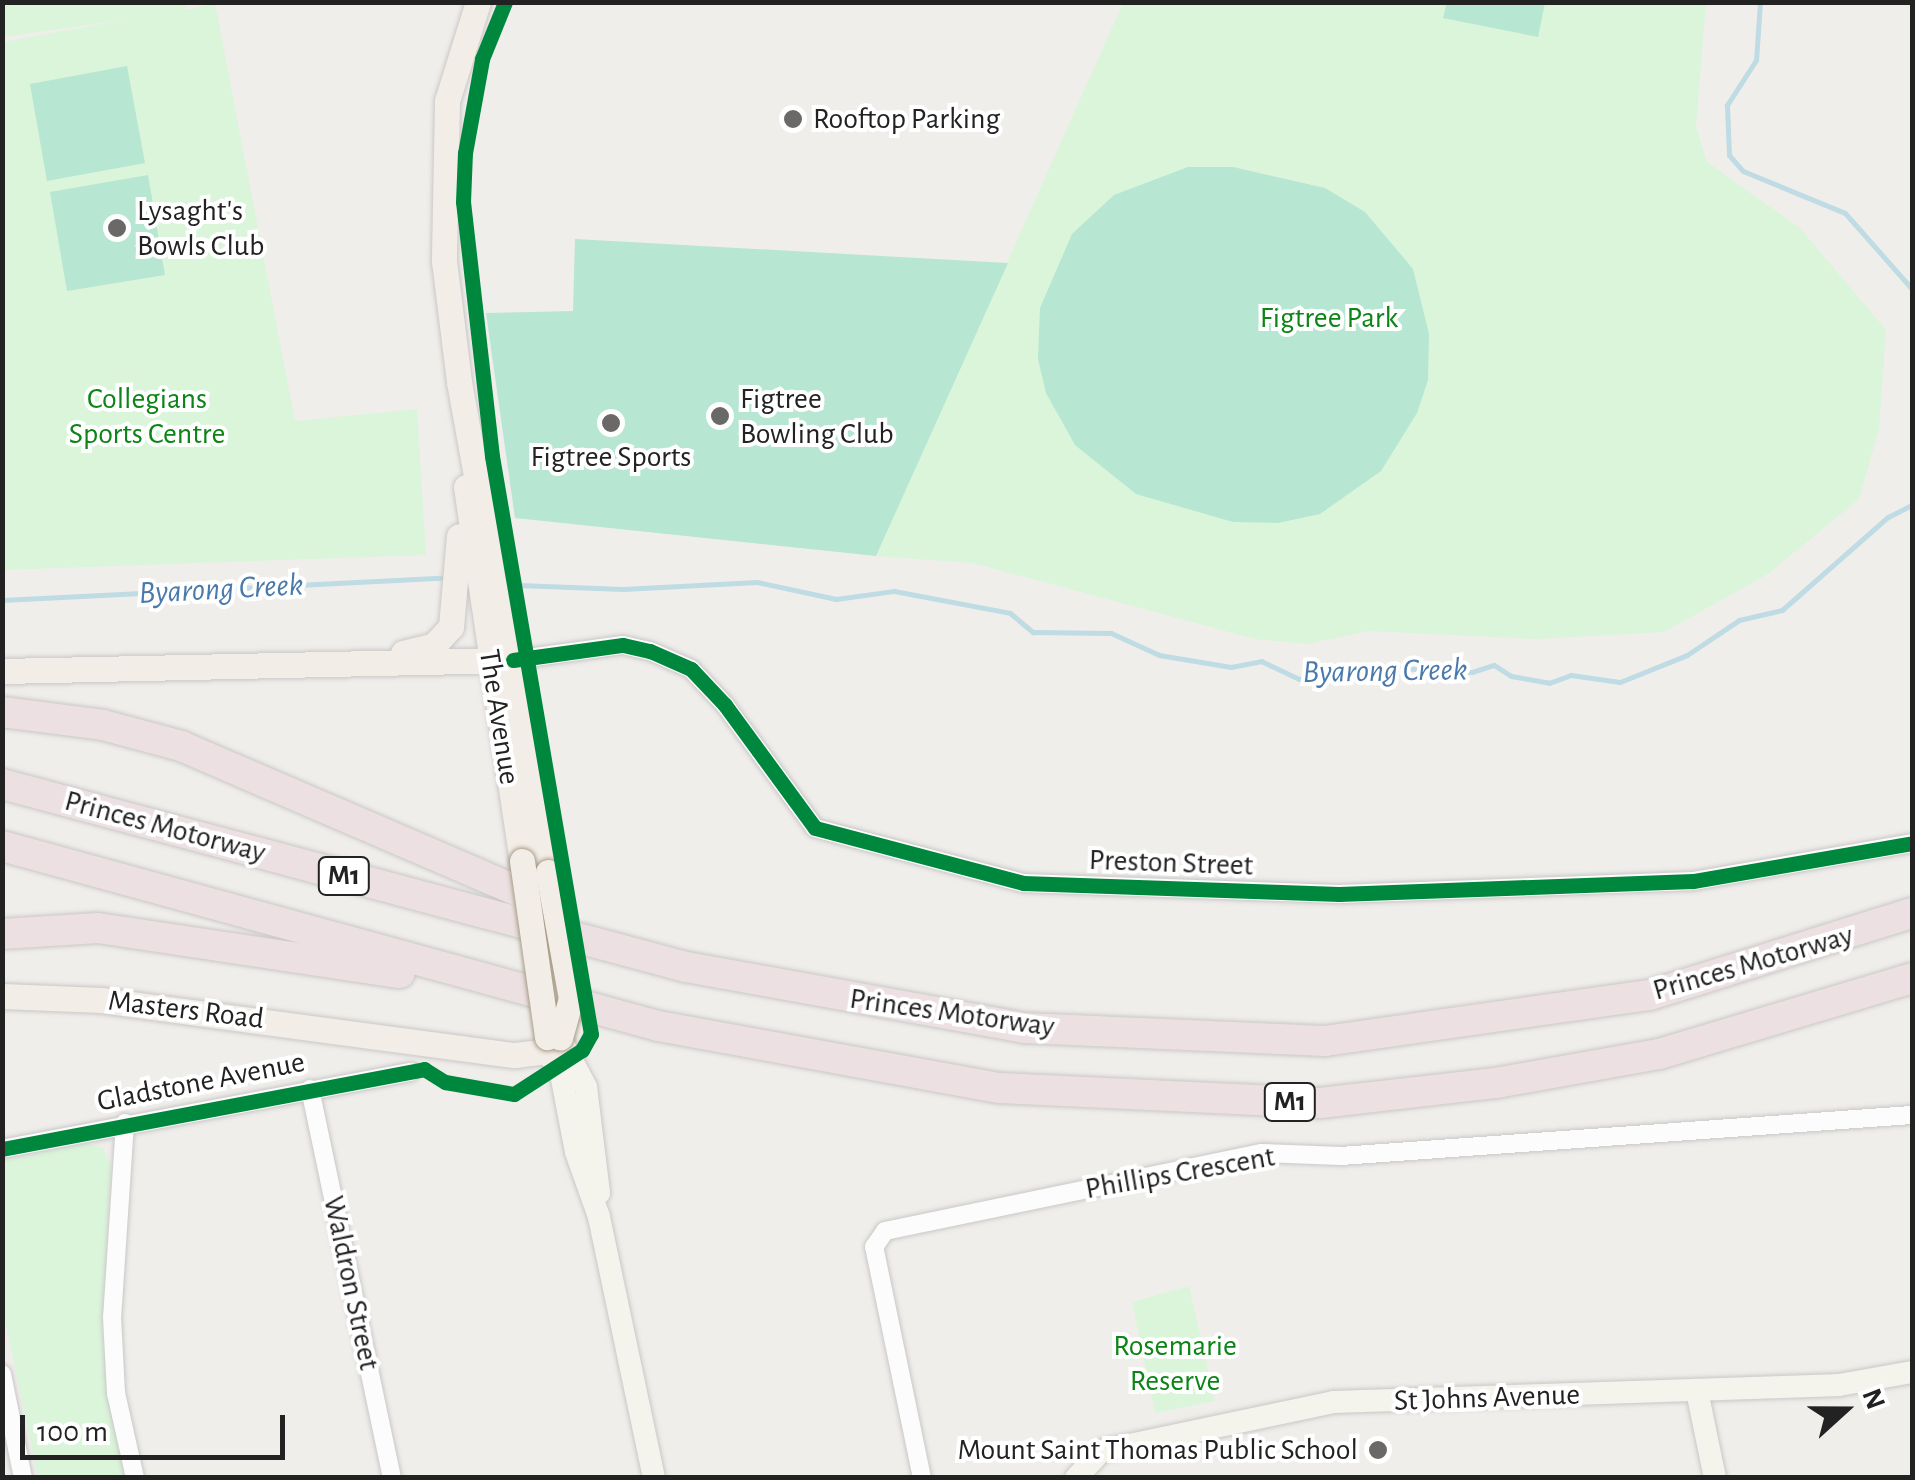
<!DOCTYPE html>
<style>
body{margin:0}
#map{position:relative;width:1915px;height:1480px;overflow:hidden;background:#f0eeeb;font-family:"Alegreya Sans",sans-serif}
div>[style]{position:absolute}
[style*='--x']{left:calc(var(--x)*1px);top:calc(var(--y)*1px);width:calc(var(--w)*1px);rotate:calc(var(--a)*1deg)}
.park>*{inset:0;background:#daf5da}
.pitch>*{inset:0;background:#b7e6d2}
.stream>*{height:5px;margin:-2.5px;padding:0 2.5px;transform-origin:2.5px;border-radius:2.5px;background:#bfdbe3}
.roads{filter:drop-shadow(0 0 2px #c9c8c7) drop-shadow(0 0 2px #c9c8c7)}
.street>*{height:18px;margin:-9px;padding:0 9px;transform-origin:9px;border-radius:9px;background:#fdfcfc}
.secondary>*{height:22px;margin:-11px;padding:0 11px;transform-origin:11px;border-radius:11px;background:#f4f4ed}
.primary>*{height:25px;margin:-12.5px;padding:0 12.5px;transform-origin:12.5px;border-radius:12.5px;background:#f3ede7}
.highway>*{height:30px;margin:-15px;padding:0 15px;transform-origin:15px;border-radius:15px;background:#ece0e2}
.bridges{filter:drop-shadow(0 0 2px #a79c86) drop-shadow(0 0 2px #a79c86)}
.primary-bridge>*{height:25px;margin:-12.5px;padding:0 12.5px;transform-origin:12.5px;border-radius:12.5px;background:#f3ede7}
.cycleway>*{height:15px;margin:-7.5px;padding:0 7.5px;transform-origin:7.5px;border-radius:7.5px;background:#00873e}
.dots>*{width:28px;height:28px;translate:-50% -50%;box-sizing:border-box;border:5px solid #fff;border-radius:50%}
span{translate:-50% -50%;white-space:nowrap;text-align:center;line-height:1.15;-webkit-text-stroke:8px #fff;paint-order:stroke}
.shield-label span{padding:2px 8px;background:#fff;border:2px solid;border-radius:8px;-webkit-text-stroke-width:0}
.shield-label{font-size:28px;color:#222;font-weight:700}
.poi-label{font-size:30px;color:#222}
.left{translate:0 -50%;text-align:left}
.right{translate:-100% -50%;text-align:right}
.park-label{font-size:30px;color:#0c8416}
.street-label{font-size:30px;color:#222}
.water-label{font-size:32px;color:#4a7aab;font-style:italic}
.frame{position:absolute;inset:0;border:5px solid #222;pointer-events:none}
.north{position:absolute;left:1795px;top:1360px;width:100px;height:100px;-webkit-text-stroke:8px #fff;paint-order:stroke;rotate:69deg;font-size:28px;font-weight:700;line-height:40px;text-align:center;color:#222}
.north::after{content:'';display:block;margin:auto;width:35px;height:45px;background:#222;clip-path:polygon(50% 0,100% 100%,50% 72%,0 100%)}
.scale{position:absolute;left:20px;top:1415px;width:265px;height:45px;box-sizing:border-box;border:5px solid #222;border-top:0;padding-left:12px;font-size:30px;line-height:35px;white-space:nowrap;color:#222;-webkit-text-stroke:8px #fff;paint-order:stroke}
</style>
<div id="map">
<div class="park">
<div style="clip-path:polygon(184px 2px,186px 10px,215px 3px,295px 421px,417px 409px,426px 555px,3px 570px,3px 42px,130px 19px,3px 37px,2px 3px)"></div>
<div style="clip-path:polygon(1123px 3px,1706px 3px,1696px 126px,1707px 162px,1801px 229px,1886px 330px,1879px 428px,1859px 499px,1768px 574px,1664px 632px,1537px 639px,1369px 631px,1307px 644px,1255px 639px,973px 563px,876px 556px)"></div>
<div style="clip-path:polygon(88px 1143px,103px 1148px,111px 1166px,102px 1330px,124px 1477px,38px 1477px,3px 1310px,2px 1161px)"></div>
<div style="clip-path:polygon(1189px 1286px,1215px 1401px,1155px 1413px,1132px 1302px)"></div>
</div>
<div class="pitch">
<div style="clip-path:polygon(1447px 2px,1545px 2px,1545px 3px,1538px 37px,1443px 18px)"></div>
<div style="clip-path:polygon(127px 66px,145px 163px,47px 181px,30px 84px)"></div>
<div style="clip-path:polygon(1188px 167px,1233px 167px,1325px 188px,1365px 212px,1413px 269px,1429px 334px,1428px 380px,1417px 413px,1381px 471px,1320px 514px,1278px 523px,1233px 522px,1136px 494px,1075px 445px,1046px 393px,1038px 359px,1040px 308px,1072px 234px,1114px 195px)"></div>
<div style="clip-path:polygon(148px 175px,165px 275px,67px 291px,50px 192px)"></div>
<div style="clip-path:polygon(575px 239px,1008px 263px,876px 556px,515px 518px,486px 313px,573px 311px)"></div>
</div>
<div class="stream">
<div style="--x:1760;--y:2;--w:58;--a:93.9"></div>
<div style="--x:1756;--y:60;--w:54;--a:122.8"></div>
<div style="--x:1727;--y:105;--w:50;--a:87.7"></div>
<div style="--x:1729;--y:155;--w:21;--a:49"></div>
<div style="--x:1743;--y:171;--w:110;--a:22.4"></div>
<div style="--x:1845;--y:213;--w:101;--a:48.6"></div>
<div style="--x:518;--y:585;--w:105;--a:2.2"></div>
<div style="--x:623;--y:589;--w:134;--a:-3"></div>
<div style="--x:757;--y:582;--w:81;--a:12.1"></div>
<div style="--x:836;--y:599;--w:59;--a:-7.9"></div>
<div style="--x:894;--y:591;--w:118;--a:10.7"></div>
<div style="--x:1010;--y:613;--w:30;--a:40"></div>
<div style="--x:1033;--y:632;--w:78;--a:0.7"></div>
<div style="--x:1111;--y:633;--w:53;--a:24.6"></div>
<div style="--x:1159;--y:655;--w:73;--a:9.5"></div>
<div style="--x:1231;--y:667;--w:31;--a:-11"></div>
<div style="--x:1261;--y:661;--w:42;--a:25.3"></div>
<div style="--x:1299;--y:679;--w:65;--a:-11.5"></div>
<div style="--x:1363;--y:666;--w:109;--a:3.2"></div>
<div style="--x:1472;--y:672;--w:23;--a:-18"></div>
<div style="--x:1494;--y:665;--w:20;--a:33"></div>
<div style="--x:1511;--y:676;--w:39;--a:10"></div>
<div style="--x:1549;--y:683;--w:23;--a:-20"></div>
<div style="--x:1571;--y:675;--w:49;--a:8.1"></div>
<div style="--x:1620;--y:682;--w:72;--a:-21.9"></div>
<div style="--x:1687;--y:655;--w:63;--a:-33.9"></div>
<div style="--x:1739;--y:620;--w:44;--a:-13.1"></div>
<div style="--x:1782;--y:610;--w:141;--a:-41.3"></div>
<div style="--x:1888;--y:517;--w:27;--a:-27"></div>
<div style="--x:2;--y:600;--w:439;--a:-2.9"></div>
</div>
<div class="roads">
<div class="street">
<div style="--x:513;--y:660;--w:111;--a:-7.8"></div>
<div style="--x:623;--y:645;--w:28;--a:13"></div>
<div style="--x:650;--y:651;--w:45;--a:23.7"></div>
<div style="--x:691;--y:669;--w:50;--a:46.6"></div>
<div style="--x:725;--y:705;--w:152;--a:53.8"></div>
<div style="--x:815;--y:828;--w:215;--a:14.8"></div>
<div style="--x:1023;--y:883;--w:316;--a:2"></div>
<div style="--x:1339;--y:894;--w:354;--a:-2.1"></div>
<div style="--x:1693;--y:881;--w:222;--a:-9.8"></div>
<div style="--x:310;--y:1089;--w:398;--a:78.1"></div>
<div style="--x:125;--y:1123;--w:194;--a:93.8"></div>
<div style="--x:112;--y:1317;--w:76;--a:87"></div>
<div style="--x:116;--y:1393;--w:87;--a:77.4"></div>
<div style="--x:2;--y:1149;--w:416;--a:-10.7"></div>
<div style="--x:2;--y:1374;--w:106;--a:78.6"></div>
<div style="--x:922;--y:1478;--w:236;--a:-101.7"></div>
<div style="--x:874;--y:1247;--w:19;--a:-55"></div>
<div style="--x:885;--y:1231;--w:385;--a:-11.7"></div>
<div style="--x:1262;--y:1153;--w:79;--a:2.2"></div>
<div style="--x:1341;--y:1156;--w:572;--a:-4.11"></div>
</div>
<div class="secondary">
<div style="--x:560;--y:1038;--w:55;--a:62"></div>
<div style="--x:586;--y:1087;--w:107;--a:83"></div>
<div style="--x:547;--y:1051;--w:27;--a:59"></div>
<div style="--x:561;--y:1074;--w:79;--a:79.1"></div>
<div style="--x:576;--y:1152;--w:69;--a:70.5"></div>
<div style="--x:599;--y:1217;--w:267;--a:78.1"></div>
<div style="--x:1697;--y:1391;--w:89;--a:78.3"></div>
<div style="--x:1076;--y:1478;--w:37;--a:-47"></div>
<div style="--x:1101;--y:1451;--w:238;--a:-11.9"></div>
<div style="--x:1334;--y:1402;--w:505;--a:-1.93"></div>
<div style="--x:1839;--y:1385;--w:74;--a:-10.1"></div>
</div>
<div class="primary">
<div style="--x:478;--y:2;--w:104;--a:107.4"></div>
<div style="--x:447;--y:101;--w:160;--a:91.1"></div>
<div style="--x:444;--y:261;--w:122;--a:82.9"></div>
<div style="--x:459;--y:382;--w:498;--a:79.7"></div>
<div style="--x:466;--y:487;--w:378;--a:81.5"></div>
<div style="--x:403;--y:653;--w:32;--a:-14"></div>
<div style="--x:434;--y:645;--w:25;--a:-47"></div>
<div style="--x:451;--y:627;--w:91;--a:-85"></div>
<div style="--x:2;--y:671;--w:511;--a:-1.23"></div>
<div style="--x:2;--y:996;--w:99;--a:2.3"></div>
<div style="--x:101;--y:1000;--w:418;--a:7.6"></div>
<div style="--x:515;--y:1055;--w:32;--a:-7"></div>
<div style="--x:547;--y:1051;--w:18;--a:-45"></div>
</div>
<div class="highway">
<div style="--x:2;--y:712;--w:102;--a:7.3"></div>
<div style="--x:103;--y:725;--w:81;--a:15.1"></div>
<div style="--x:181;--y:746;--w:399;--a:23.3"></div>
<div style="--x:2;--y:784;--w:708;--a:14.98"></div>
<div style="--x:686;--y:967;--w:344;--a:10.2"></div>
<div style="--x:1025;--y:1028;--w:300;--a:2.5"></div>
<div style="--x:1325;--y:1041;--w:328;--a:-8.1"></div>
<div style="--x:1650;--y:995;--w:275;--a:-17.4"></div>
<div style="--x:2;--y:846;--w:680;--a:15.34"></div>
<div style="--x:658;--y:1026;--w:348;--a:10.3"></div>
<div style="--x:1000;--y:1088;--w:320;--a:2.7"></div>
<div style="--x:1320;--y:1103;--w:177;--a:-6.5"></div>
<div style="--x:1496;--y:1083;--w:166;--a:-10.1"></div>
<div style="--x:1659;--y:1054;--w:264;--a:-16.7"></div>
<div style="--x:2;--y:934;--w:96;--a:-3.6"></div>
<div style="--x:98;--y:928;--w:305;--a:8.5"></div>
</div>
</div>
<div class="bridges">
<div class="primary-bridge">
<div style="--x:522;--y:861;--w:178;--a:81.9"></div>
<div style="--x:548;--y:872;--w:128;--a:79.7"></div>
<div style="--x:571;--y:998;--w:41;--a:105.4"></div>
</div>
</div>
<div class="cycleway">
<div style="--x:513;--y:660;--w:111;--a:-7.8"></div>
<div style="--x:623;--y:645;--w:28;--a:13"></div>
<div style="--x:650;--y:651;--w:45;--a:23.7"></div>
<div style="--x:691;--y:669;--w:50;--a:46.6"></div>
<div style="--x:725;--y:705;--w:152;--a:53.8"></div>
<div style="--x:815;--y:828;--w:215;--a:14.8"></div>
<div style="--x:1023;--y:883;--w:316;--a:2"></div>
<div style="--x:1339;--y:894;--w:354;--a:-2.1"></div>
<div style="--x:1693;--y:881;--w:222;--a:-9.8"></div>
<div style="--x:2;--y:1149;--w:430;--a:-10.7"></div>
<div style="--x:424;--y:1069;--w:25;--a:32"></div>
<div style="--x:445;--y:1082;--w:70;--a:9.9"></div>
<div style="--x:514;--y:1094;--w:81;--a:-32.9"></div>
<div style="--x:582;--y:1050;--w:18;--a:-61"></div>
<div style="--x:591;--y:1034;--w:586;--a:-99.72"></div>
<div style="--x:492;--y:456;--w:256;--a:-96.5"></div>
<div style="--x:463;--y:202;--w:49;--a:-87.7"></div>
<div style="--x:465;--y:153;--w:96;--a:-79.7"></div>
<div style="--x:482;--y:59;--w:61;--a:-68"></div>
</div>
<div class="dots">
<div style="left:793px;top:119px;background:#6a6968"></div>
<div style="left:117px;top:228px;background:#6a6968"></div>
<div style="left:720px;top:416px;background:#6a6968"></div>
<div style="left:611px;top:423px;background:#6a6968"></div>
<div style="left:1378px;top:1450px;background:#6a6968"></div>
</div>
<div class="shield-label">
<span style="left:344px;top:876px">M1</span>
<span style="left:1290px;top:1102px">M1</span>
</div>
<div class="poi-label">
<span class="left" style="left:813px;top:119px">Rooftop Parking</span>
<span class="left" style="left:137px;top:228px">Lysaght's<br>Bowls Club</span>
<span class="left" style="left:740px;top:416px">Figtree<br>Bowling Club</span>
<span style="left:611px;top:457px">Figtree Sports</span>
<span class="right" style="left:1358px;top:1450px">Mount Saint Thomas Public School</span>
</div>
<div class="park-label">
<span style="left:1329px;top:318px">Figtree Park</span>
<span style="left:147px;top:416px">Collegians<br>Sports Centre</span>
<span style="left:1175px;top:1363px">Rosemarie<br>Reserve</span>
</div>
<div class="street-label">
<span style="left:499px;top:717px;rotate:81deg">The Avenue</span>
<span style="left:165px;top:827px;rotate:15deg">Princes Motorway</span>
<span style="left:1171px;top:863px;rotate:2deg">Preston Street</span>
<span style="left:1753px;top:963px;rotate:-16deg">Princes Motorway</span>
<span style="left:186px;top:1010px;rotate:7deg">Masters Road</span>
<span style="left:952px;top:1013px;rotate:8deg">Princes Motorway</span>
<span style="left:201px;top:1082px;rotate:-11deg">Gladstone Avenue</span>
<span style="left:1180px;top:1173px;rotate:-10deg">Phillips Crescent</span>
<span style="left:351px;top:1283px;rotate:78deg">Waldron Street</span>
<span style="left:1487px;top:1398px;rotate:-2deg">St Johns Avenue</span>
</div>
<div class="water-label">
<span style="left:221px;top:589px;rotate:-3deg">Byarong Creek</span>
<span style="left:1385px;top:671px;rotate:-1deg">Byarong Creek</span>
</div>
<div class="frame"></div>
<div class="north">N</div>
<div class="scale">100 m</div>
</div>
